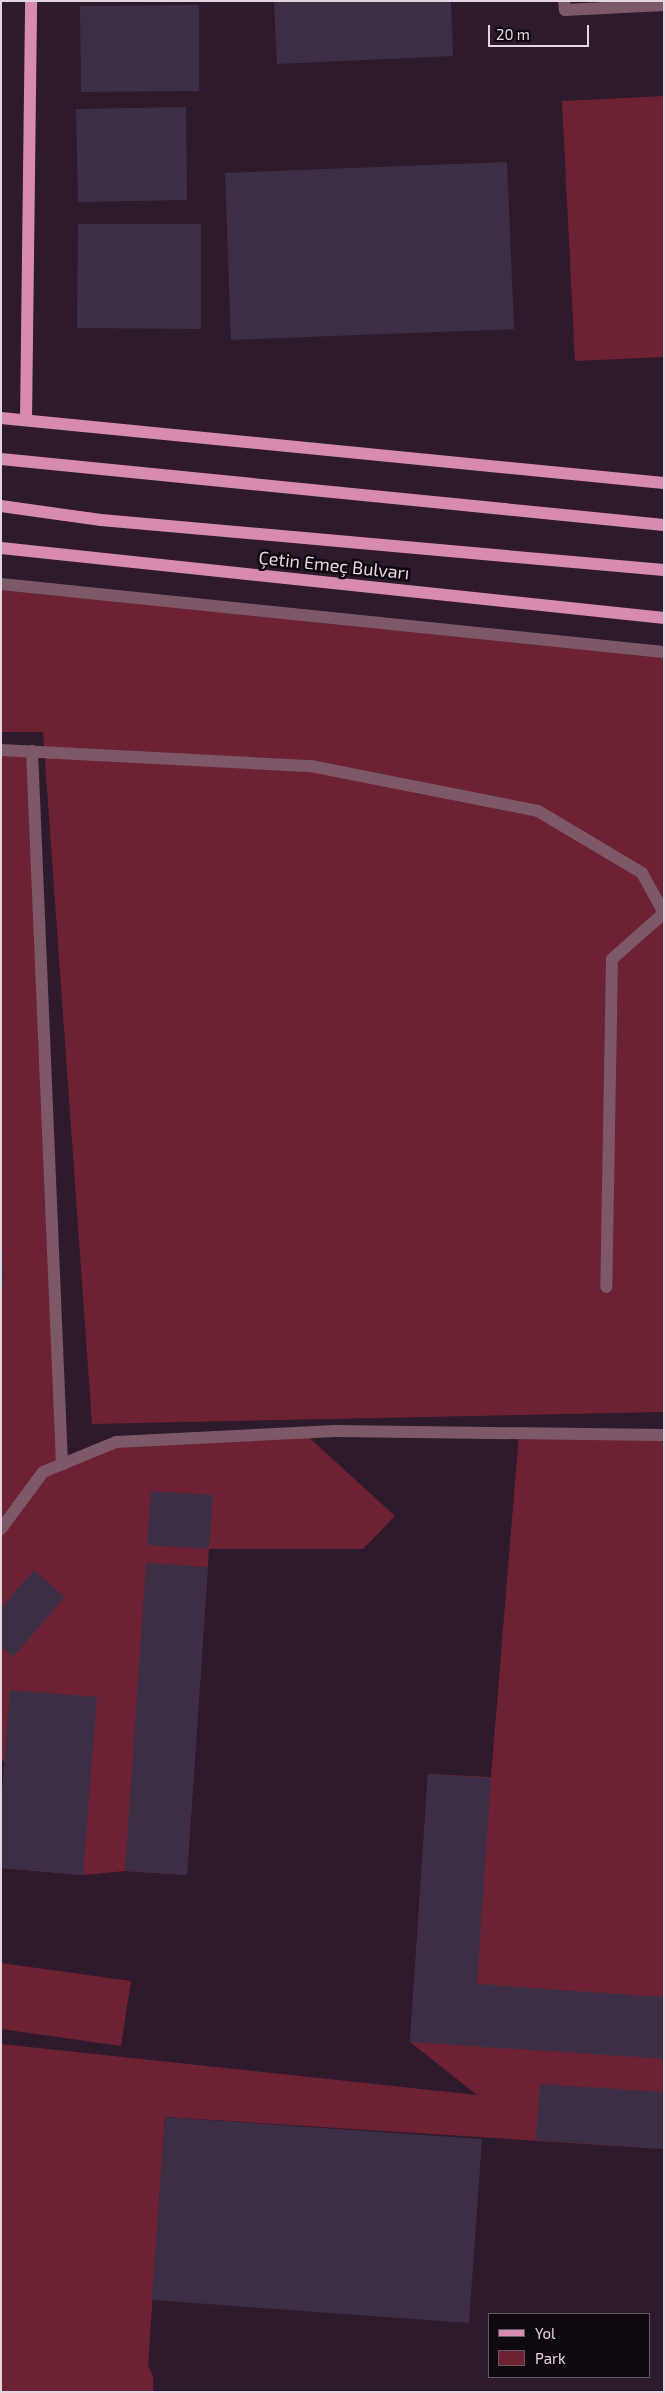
<!DOCTYPE html>
<meta charset="utf-8">
<style>
body{margin:0}
#map{position:relative;width:665px;height:2393px;overflow:hidden;background:#2d1a2b;font-family:"Exo 2",sans-serif}
div>[style]{position:absolute}
[style*='--x']{left:calc(var(--x)*1px);top:calc(var(--y)*1px);width:calc(var(--w)*1px);rotate:calc(var(--a)*1deg)}
.green>*{inset:0;background:#6d2233}
.building>*{inset:0;background:#3c2f45}
.minor>*{height:12px;margin:-6px;padding:0 6px;transform-origin:6px;border-radius:6px;background:#7c5868}
.major>*{height:12px;margin:-6px;padding:0 6px;transform-origin:6px;border-radius:6px;background:#d78caf}
span{translate:-50% -50%;white-space:nowrap;text-align:center;line-height:1.15;-webkit-text-stroke:5px #10080f;paint-order:stroke}
.street-label{font-size:18px;color:#e3d6e1}
.frame{position:absolute;inset:0;border:2px solid #e3d6e1;pointer-events:none}
.legend{position:absolute;left:488px;top:2313px;width:162px;height:65px;box-sizing:border-box;background:#10080f;border:1px solid #645a63;margin:0;padding:6px 9px;list-style:none;font-size:15px;color:#e3d6e1}
.legend li{display:flex;align-items:center;gap:10px;height:25px}
.legend b{width:25px;border:1px solid #645a63}
.scale{position:absolute;left:488px;top:25px;width:101px;height:22px;box-sizing:border-box;border:2px solid #e3d6e1;border-top:0;padding-left:6px;font-size:15px;line-height:18px;white-space:nowrap;color:#e3d6e1;-webkit-text-stroke:4px #10080f;paint-order:stroke}
</style>
<div id="map">
<div class="green">
<div style="clip-path:polygon(664px 96px,664px 357px,575px 361px,562px 101px)"></div>
<div style="clip-path:polygon(1px 584px,664px 652px,664px 1412px,92px 1424px,43px 732px,1px 732px)"></div>
<div style="clip-path:polygon(1px 750px,32px 751px,62px 1464px,116px 1442px,303px 1432px,395px 1516px,363px 1549px,209px 1549px,187px 1875px,125px 1871px,83px 1875px,1px 1868px,5px 1762px,1px 1760px)"></div>
<div style="clip-path:polygon(519px 1433px,664px 1435px,664px 2149px,165px 2117px,148px 2365px,153px 2376px,153px 2392px,1px 2392px,1px 2044px,477px 2095px,410px 2042px,428px 1774px,491px 1777px)"></div>
<div style="clip-path:polygon(1px 1963px,131px 1981px,121px 2046px,1px 2029px)"></div>
</div>
<div class="building">
<div style="clip-path:polygon(274px 1px,451px 1px,453px 56px,277px 64px)"></div>
<div style="clip-path:polygon(199px 5px,199px 91px,81px 92px,80px 6px)"></div>
<div style="clip-path:polygon(186px 107px,187px 200px,78px 202px,76px 109px)"></div>
<div style="clip-path:polygon(507px 162px,514px 329px,231px 340px,225px 173px)"></div>
<div style="clip-path:polygon(78px 224px,201px 224px,201px 329px,77px 328px)"></div>
<div style="clip-path:polygon(1px 1253px,3px 1253px,4px 1286px,1px 1286px)"></div>
<div style="clip-path:polygon(151px 1491px,213px 1495px,209px 1549px,147px 1545px)"></div>
<div style="clip-path:polygon(146px 1563px,208px 1567px,187px 1875px,125px 1871px)"></div>
<div style="clip-path:polygon(34px 1570px,65px 1597px,13px 1657px,1px 1647px,1px 1608px)"></div>
<div style="clip-path:polygon(10px 1690px,97px 1697px,83px 1875px,1px 1868px,1px 1803px)"></div>
<div style="clip-path:polygon(428px 1774px,491px 1778px,477px 1984px,664px 1997px,664px 2059px,410px 2042px)"></div>
<div style="clip-path:polygon(540px 2084px,664px 2092px,664px 2149px,536px 2140px)"></div>
<div style="clip-path:polygon(165px 2117px,482px 2139px,469px 2323px,152px 2300px)"></div>
</div>
<div class="minor">
<div style="--x:564;--y:1;--w:9;--a:84"></div>
<div style="--x:565;--y:10;--w:99;--a:-2.9"></div>
<div style="--x:1;--y:584;--w:666;--a:5.86"></div>
<div style="--x:1;--y:750;--w:310;--a:3"></div>
<div style="--x:311;--y:766;--w:231;--a:11.2"></div>
<div style="--x:538;--y:811;--w:121;--a:30.8"></div>
<div style="--x:642;--y:873;--w:46;--a:61.2"></div>
<div style="--x:664;--y:913;--w:69;--a:138.5"></div>
<div style="--x:612;--y:959;--w:328;--a:91"></div>
<div style="--x:32;--y:751;--w:714;--a:87.59"></div>
<div style="--x:1;--y:1529;--w:71;--a:-53.6"></div>
<div style="--x:43;--y:1472;--w:79;--a:-22.3"></div>
<div style="--x:116;--y:1442;--w:219;--a:-2.9"></div>
<div style="--x:335;--y:1431;--w:329;--a:0.7"></div>
</div>
<div class="major">
<div style="--x:1;--y:418;--w:666;--a:5.6"></div>
<div style="--x:26;--y:420;--w:419;--a:-89.3"></div>
<div style="--x:1;--y:459;--w:666;--a:5.68"></div>
<div style="--x:1;--y:506;--w:101;--a:8"></div>
<div style="--x:101;--y:520;--w:565;--a:5.08"></div>
<div style="--x:1;--y:548;--w:667;--a:6.03"></div>
</div>
<div class="street-label">
<span style="left:334px;top:565px;rotate:6deg">Çetin Emeç Bulvarı</span>
</div>
<div class="frame"></div>
<ul class="legend">
<li><b style="height:6px;background:#d78caf"></b>Yol</li>
<li><b style="height:14px;background:#6d2233"></b>Park</li>
</ul>
<div class="scale">20 m</div>
</div>
